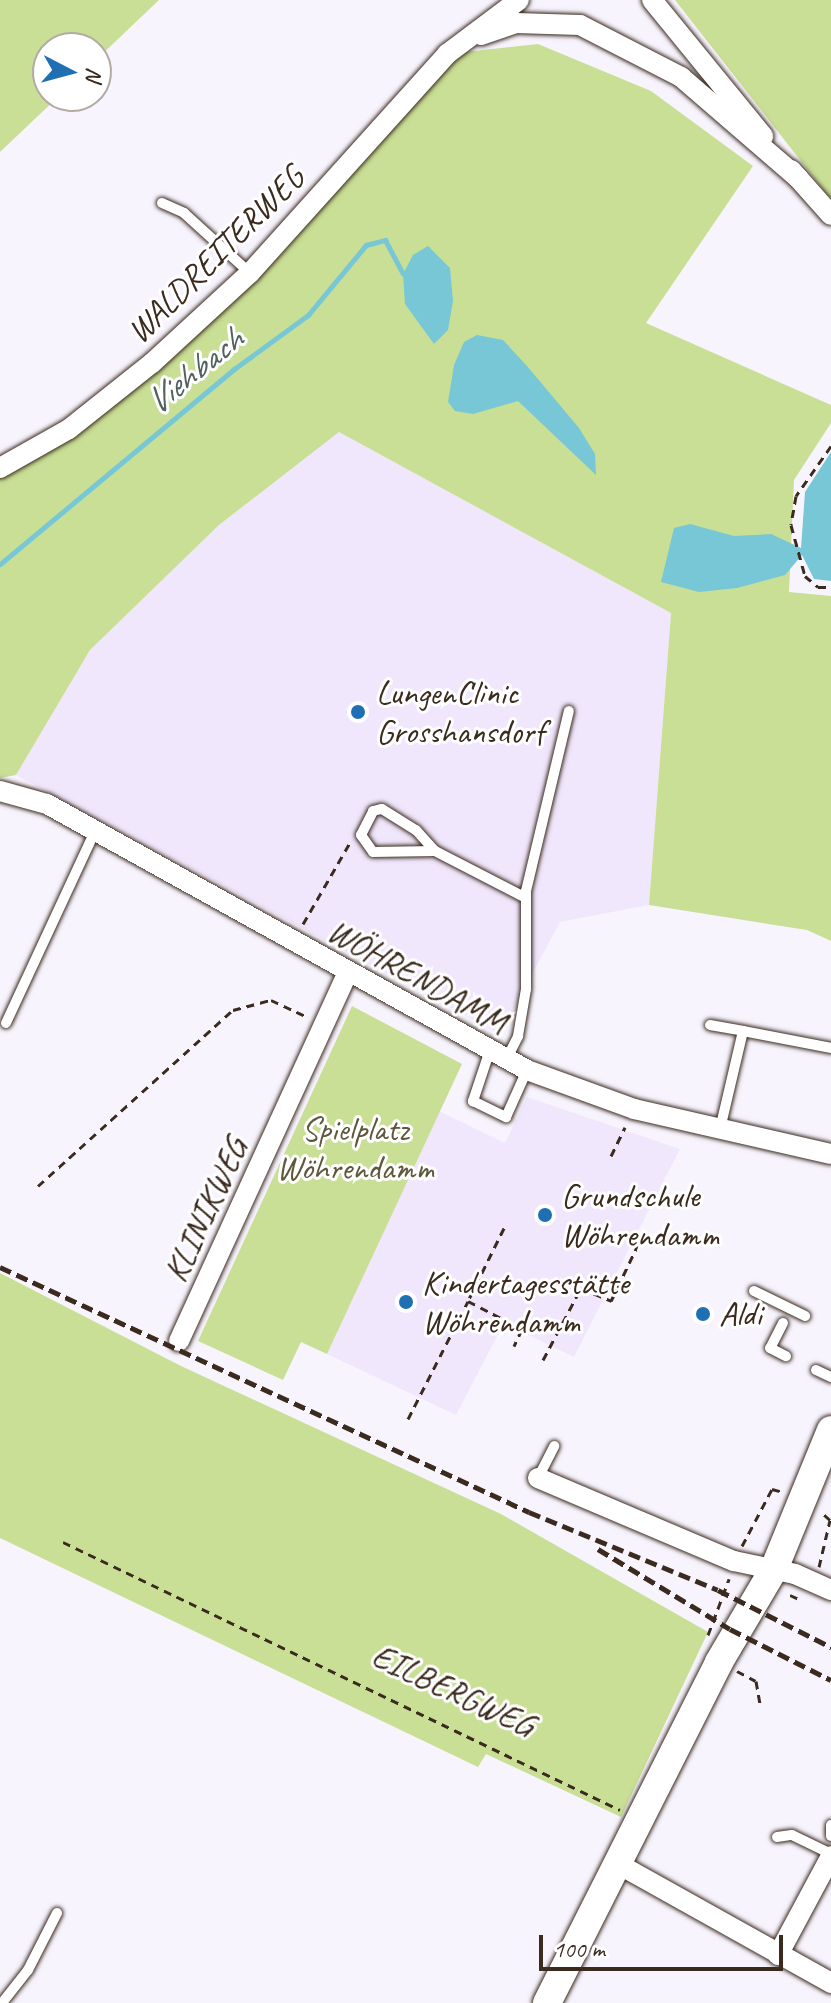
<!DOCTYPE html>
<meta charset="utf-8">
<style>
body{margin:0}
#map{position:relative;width:831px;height:2003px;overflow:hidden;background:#f8f4fe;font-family:Caveat,sans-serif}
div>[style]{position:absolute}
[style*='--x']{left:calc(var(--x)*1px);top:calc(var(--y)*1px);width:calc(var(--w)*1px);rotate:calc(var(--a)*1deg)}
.built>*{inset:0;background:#f0e7fc}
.green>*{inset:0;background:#c8df95}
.water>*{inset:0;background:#78c7d6}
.stream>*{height:5px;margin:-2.5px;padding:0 2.5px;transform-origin:2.5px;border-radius:2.5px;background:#78c7d6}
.path>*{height:3px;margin-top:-1.5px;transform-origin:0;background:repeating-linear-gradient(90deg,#3b2a1e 0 8px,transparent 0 14px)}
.roads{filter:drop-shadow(0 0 2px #3b2a1e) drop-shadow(0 0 2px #3b2a1e)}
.service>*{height:10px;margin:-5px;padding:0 5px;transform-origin:5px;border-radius:5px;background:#fff}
.minor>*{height:20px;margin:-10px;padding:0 10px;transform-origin:10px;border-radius:10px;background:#fff}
.secondary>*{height:28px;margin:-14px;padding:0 14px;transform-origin:14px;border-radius:14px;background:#fff}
.rail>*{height:5px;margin-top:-2.5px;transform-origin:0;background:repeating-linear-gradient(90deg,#3b2a1e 0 12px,transparent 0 18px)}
.dots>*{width:22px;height:22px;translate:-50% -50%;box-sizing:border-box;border:4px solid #fff;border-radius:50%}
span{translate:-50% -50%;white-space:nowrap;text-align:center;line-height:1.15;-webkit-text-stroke:6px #fff;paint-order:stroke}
.street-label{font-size:34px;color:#3b2a1e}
.poi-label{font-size:34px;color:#3b2a1e}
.left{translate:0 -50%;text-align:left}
.park-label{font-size:34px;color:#5e573c}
.water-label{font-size:36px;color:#50615e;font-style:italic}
.north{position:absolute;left:32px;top:32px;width:80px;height:80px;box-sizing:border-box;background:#fff;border:2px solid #b1aaa5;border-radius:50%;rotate:96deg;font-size:22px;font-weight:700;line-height:32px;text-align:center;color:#3b2a1e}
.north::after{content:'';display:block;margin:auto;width:28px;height:36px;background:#1f6fb2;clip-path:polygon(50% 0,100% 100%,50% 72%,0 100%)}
.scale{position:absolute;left:539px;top:1935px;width:244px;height:36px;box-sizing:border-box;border:4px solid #3b2a1e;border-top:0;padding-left:10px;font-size:24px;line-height:28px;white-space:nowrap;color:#3b2a1e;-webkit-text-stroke:6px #fff;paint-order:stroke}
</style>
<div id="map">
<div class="built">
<div style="clip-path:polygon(339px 432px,671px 613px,649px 905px,560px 922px,500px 1034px,16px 775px,90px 650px,219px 525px)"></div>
<div style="clip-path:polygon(527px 1097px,680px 1149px,574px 1357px,504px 1323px,456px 1415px,327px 1354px,439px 1111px,505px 1143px)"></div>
</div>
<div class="green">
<div style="clip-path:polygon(0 0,159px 0,96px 60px,96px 48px,48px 48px,48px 96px,59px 96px,0 152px)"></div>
<div style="clip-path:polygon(675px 0,831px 0,831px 200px,829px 197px)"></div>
<div style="clip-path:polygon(538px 44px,651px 91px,753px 166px,646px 323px,831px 405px,831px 423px,794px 480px,789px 592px,831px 596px,831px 941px,807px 930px,649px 905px,671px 613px,339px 432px,219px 525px,90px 650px,16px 775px,0 778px,0 456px,69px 429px,152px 363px,447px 54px)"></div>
<div style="clip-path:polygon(352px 1006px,462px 1064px,327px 1354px,301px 1342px,283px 1380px,198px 1341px)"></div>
<div style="clip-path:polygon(0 1273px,181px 1366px,501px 1514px,708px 1632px,621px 1817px,486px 1754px,478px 1767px,0 1538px)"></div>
</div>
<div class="water">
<div style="clip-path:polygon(428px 246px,450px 268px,453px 301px,448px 330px,434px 344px,405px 304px,403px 274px,413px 255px)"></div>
<div style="clip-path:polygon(477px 335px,503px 340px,527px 366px,579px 428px,595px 454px,596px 475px,518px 401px,473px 414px,455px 411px,448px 402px,454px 365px,464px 342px)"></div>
<div style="clip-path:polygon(831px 452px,831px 581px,814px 579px,802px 555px,785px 575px,737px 588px,699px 592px,661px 582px,674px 528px,690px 524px,734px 536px,771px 534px,801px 548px,805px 492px)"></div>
</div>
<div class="stream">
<div style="--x:0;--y:564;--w:305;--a:-39.8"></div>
<div style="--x:234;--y:369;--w:92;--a:-36.1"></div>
<div style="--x:308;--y:315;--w:91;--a:-50.4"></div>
<div style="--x:366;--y:245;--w:20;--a:-15"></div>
<div style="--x:385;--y:240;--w:38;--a:62"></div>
</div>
<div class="path">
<div style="--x:831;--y:446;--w:61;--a:125"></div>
<div style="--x:796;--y:496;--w:29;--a:100"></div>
<div style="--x:791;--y:525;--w:53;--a:74.6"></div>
<div style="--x:805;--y:576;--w:17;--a:40"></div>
<div style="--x:818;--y:587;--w:13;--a:0"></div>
<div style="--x:303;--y:924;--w:96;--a:-60"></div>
<div style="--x:611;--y:1156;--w:32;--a:-64"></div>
<div style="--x:38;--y:1186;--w:263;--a:-42.1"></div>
<div style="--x:233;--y:1010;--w:39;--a:-15"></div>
<div style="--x:271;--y:1000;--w:40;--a:25"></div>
<div style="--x:504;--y:1228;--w:81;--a:116.3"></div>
<div style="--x:468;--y:1301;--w:61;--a:27.4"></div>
<div style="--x:522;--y:1329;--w:19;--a:115"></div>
<div style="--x:543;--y:1360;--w:81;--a:-62.2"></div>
<div style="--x:581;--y:1288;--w:33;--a:23"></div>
<div style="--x:611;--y:1301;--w:76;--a:-64.4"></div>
<div style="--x:408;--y:1419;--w:132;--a:-63"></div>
<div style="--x:63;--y:1542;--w:618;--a:25.69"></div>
<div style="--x:742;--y:1546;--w:64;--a:-62.2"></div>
<div style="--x:772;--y:1489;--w:11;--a:15"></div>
<div style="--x:819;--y:1567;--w:48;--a:-76.8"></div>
<div style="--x:830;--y:1520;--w:12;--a:-138"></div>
<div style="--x:790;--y:1595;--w:10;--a:24"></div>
<div style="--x:708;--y:1635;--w:60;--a:-69.4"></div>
<div style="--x:737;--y:1671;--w:21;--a:28"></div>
<div style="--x:756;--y:1681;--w:23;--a:80"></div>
</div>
<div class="roads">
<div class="service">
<div style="--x:162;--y:203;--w:24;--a:24"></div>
<div style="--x:184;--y:213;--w:89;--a:42.3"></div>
<div style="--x:435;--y:851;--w:62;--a:179.1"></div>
<div style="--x:373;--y:852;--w:21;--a:-125"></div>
<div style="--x:361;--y:835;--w:27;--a:-63"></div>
<div style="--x:373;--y:811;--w:9;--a:-13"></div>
<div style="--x:382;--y:809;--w:40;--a:32"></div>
<div style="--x:416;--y:830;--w:28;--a:48"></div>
<div style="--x:435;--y:851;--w:102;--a:27.3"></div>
<div style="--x:6;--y:1023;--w:212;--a:-65.1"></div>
<div style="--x:710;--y:1025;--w:34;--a:10"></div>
<div style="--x:743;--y:1031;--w:101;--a:103.2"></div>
<div style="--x:743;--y:1031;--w:90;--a:10.9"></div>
<div style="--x:489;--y:1053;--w:51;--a:108.4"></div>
<div style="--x:473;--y:1101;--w:37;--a:26"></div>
<div style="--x:506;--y:1117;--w:51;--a:-65.9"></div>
<div style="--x:506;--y:1060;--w:27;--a:-63"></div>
<div style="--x:518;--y:1036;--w:48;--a:-80.3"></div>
<div style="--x:526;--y:989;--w:98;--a:-90"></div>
<div style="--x:526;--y:891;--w:185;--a:-76.6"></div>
<div style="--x:754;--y:1291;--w:57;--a:26.1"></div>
<div style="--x:783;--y:1323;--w:28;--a:117"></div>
<div style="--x:770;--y:1348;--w:18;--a:27"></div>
<div style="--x:816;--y:1370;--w:17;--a:25"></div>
<div style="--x:538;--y:1478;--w:36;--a:-63"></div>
<div style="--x:831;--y:1825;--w:11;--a:90"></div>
<div style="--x:777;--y:1837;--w:15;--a:-8"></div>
<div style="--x:792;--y:1835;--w:43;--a:26"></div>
<div style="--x:2;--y:2003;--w:42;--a:-51.8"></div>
<div style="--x:28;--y:1970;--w:64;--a:-63"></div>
</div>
<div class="minor">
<div style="--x:652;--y:0;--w:176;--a:50.8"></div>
<div style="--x:481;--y:35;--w:37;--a:-19"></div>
<div style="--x:516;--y:23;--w:64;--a:1.8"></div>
<div style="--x:580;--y:25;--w:114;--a:27.2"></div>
<div style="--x:681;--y:77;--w:156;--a:40.8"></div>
<div style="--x:791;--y:170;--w:60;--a:48.4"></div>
<div style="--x:0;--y:468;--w:79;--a:-29.5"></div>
<div style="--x:69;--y:429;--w:106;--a:-38.5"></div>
<div style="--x:152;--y:363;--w:133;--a:-42.6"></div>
<div style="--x:250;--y:273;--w:295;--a:-48"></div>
<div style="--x:447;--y:54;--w:90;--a:-36.9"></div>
<div style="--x:0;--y:791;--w:49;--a:15.5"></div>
<div style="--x:47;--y:804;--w:549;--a:28.99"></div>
<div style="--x:527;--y:1070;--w:114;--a:20"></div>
<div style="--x:634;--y:1109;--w:202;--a:12.9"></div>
<div style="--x:179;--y:1341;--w:404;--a:-65.4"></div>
<div style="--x:538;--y:1478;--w:213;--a:23"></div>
<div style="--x:734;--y:1561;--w:62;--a:12"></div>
<div style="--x:795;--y:1574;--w:39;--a:24"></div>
<div style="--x:620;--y:1865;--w:242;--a:29.2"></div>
<div style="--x:778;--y:1955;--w:112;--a:-61.8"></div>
</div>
<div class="secondary">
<div style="--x:547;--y:2003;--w:382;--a:-63.2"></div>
<div style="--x:719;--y:1662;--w:108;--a:-59.4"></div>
<div style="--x:774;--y:1569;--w:150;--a:-67.7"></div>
</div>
</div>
<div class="rail">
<div style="--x:0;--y:1267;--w:583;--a:24.85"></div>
<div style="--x:529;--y:1512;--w:204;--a:22.4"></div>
<div style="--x:718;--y:1590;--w:127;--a:26.8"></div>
<div style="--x:598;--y:1549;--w:154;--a:31.2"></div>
<div style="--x:730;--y:1629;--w:113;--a:26.8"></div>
</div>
<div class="dots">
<div style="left:358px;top:712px;background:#1f6fb2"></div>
<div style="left:545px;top:1215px;background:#1f6fb2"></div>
<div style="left:406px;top:1302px;background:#1f6fb2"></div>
<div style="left:703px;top:1314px;background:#1f6fb2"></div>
</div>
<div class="street-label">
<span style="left:215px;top:254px;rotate:-45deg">WALDREITERWEG</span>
<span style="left:418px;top:976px;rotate:29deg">WÖHRENDAMM</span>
<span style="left:205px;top:1210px;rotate:-65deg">KLINIKWEG</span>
<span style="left:453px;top:1690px;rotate:25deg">EILBERGWEG</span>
</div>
<div class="poi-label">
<span class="left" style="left:376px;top:712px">LungenClinic<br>Grosshansdorf</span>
<span class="left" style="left:561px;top:1215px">Grundschule<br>Wöhrendamm</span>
<span class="left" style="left:422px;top:1302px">Kindertagesstätte<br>Wöhrendamm</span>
<span class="left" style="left:719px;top:1314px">Aldi</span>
</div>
<div class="park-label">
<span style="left:355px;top:1148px">Spielplatz<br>Wöhrendamm</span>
</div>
<div class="water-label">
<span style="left:194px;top:371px;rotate:-39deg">Viehbach</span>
</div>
<div class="north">N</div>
<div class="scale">100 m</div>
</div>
